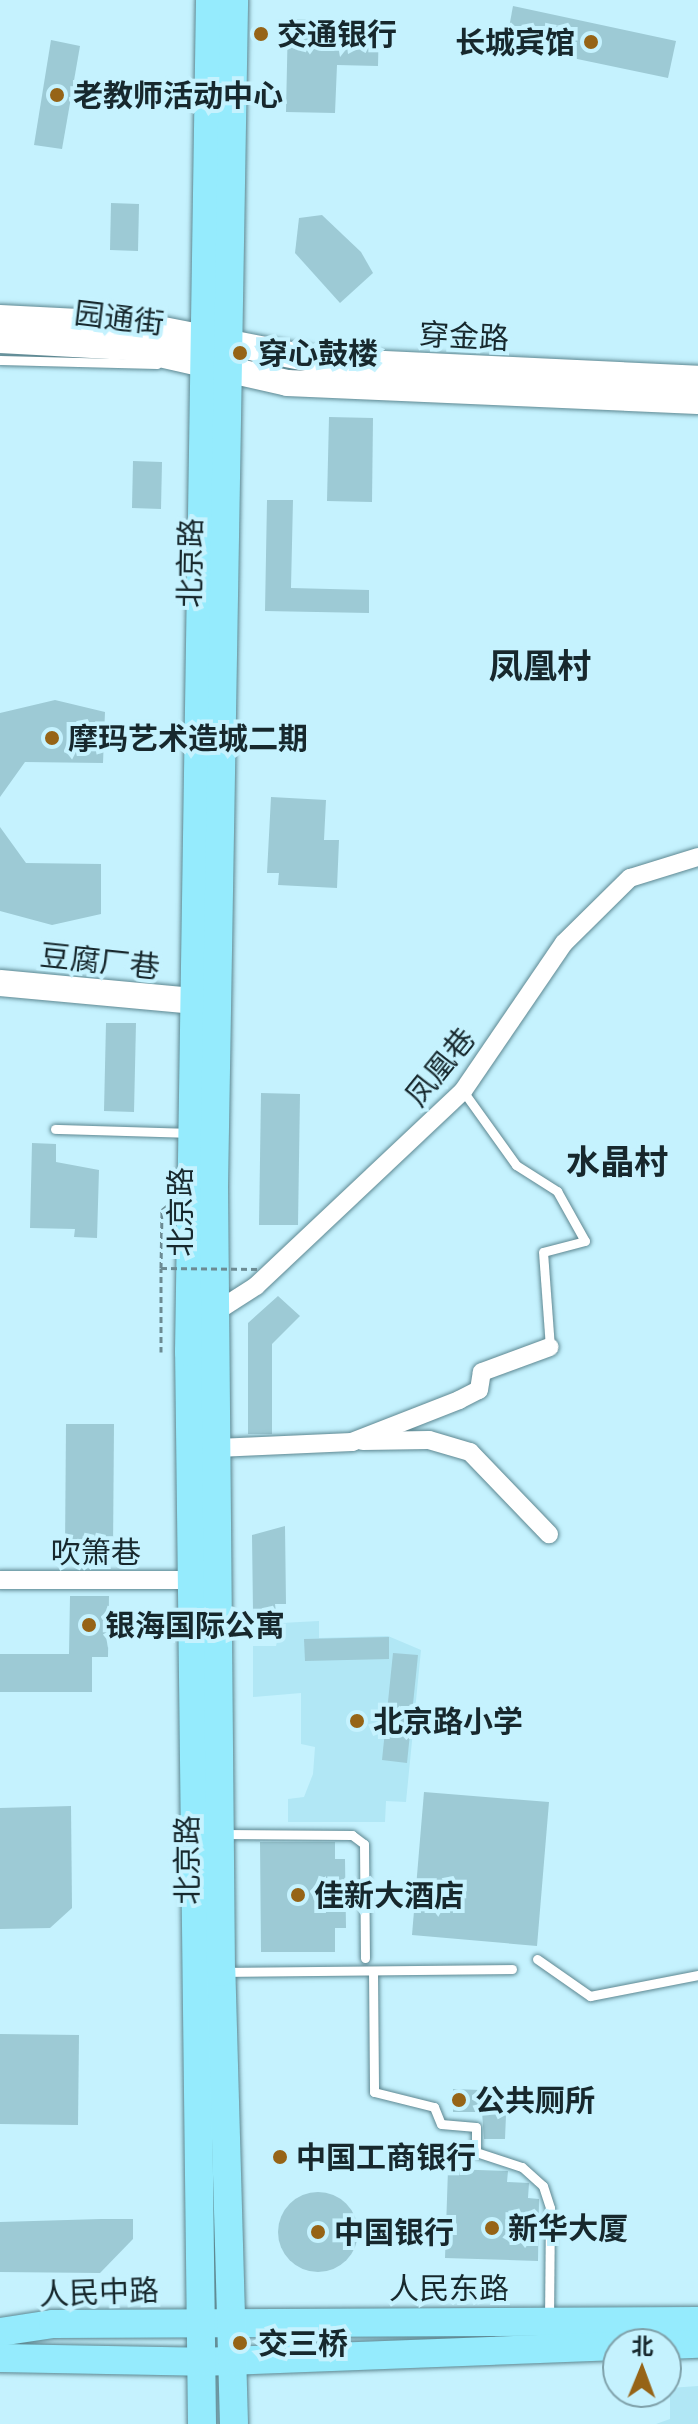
<!DOCTYPE html>
<meta charset="utf-8">
<style>
body{margin:0}
#map{position:relative;width:698px;height:2424px;overflow:hidden;background:#c5f2fe;font-family:"Titillium Web","Noto Sans SC",sans-serif}
div>[style]{position:absolute}
[style*='--x']{left:calc(var(--x)*1px);top:calc(var(--y)*1px);width:calc(var(--w)*1px);rotate:calc(var(--a)*1deg)}
.built>*{inset:0;background:#b1e7f5}
.building>*{inset:0;background:#9dcad5}
.round{border-radius:50%}
.path>*{height:3px;margin-top:-1.5px;transform-origin:0;background:repeating-linear-gradient(90deg,#6c8b93 0 6px,transparent 0 10px)}
.roads{filter:drop-shadow(0 0 2px #5d8791) drop-shadow(0 0 2px #5d8791)}
.lane>*{height:9px;margin:-4.5px;padding:0 4.5px;transform-origin:4.5px;border-radius:4.5px;background:#fff}
.street>*{height:18px;margin:-9px;padding:0 9px;transform-origin:9px;border-radius:9px;background:#fff}
.secondary>*{height:26px;margin:-13px;padding:0 13px;transform-origin:13px;border-radius:13px;background:#fff}
.primary>*{height:28px;margin:-14px;padding:0 14px;transform-origin:14px;border-radius:14px;background:#95ebfd}
.path-bridge>*{height:3px;margin-top:-1.5px;transform-origin:0;background:repeating-linear-gradient(90deg,#6c8b93 0 6px,transparent 0 10px)}
.dots>*{width:22px;height:22px;translate:-50% -50%;box-sizing:border-box;border:4px solid #c5f2fe;border-radius:50%}
span{translate:-50% -50%;white-space:nowrap;text-align:center;line-height:1.15;-webkit-text-stroke:8px #c5f2fe;paint-order:stroke}
.poi-label{font-size:30px;color:#17282d;font-weight:700}
.left{translate:0 -50%;text-align:left}
.right{translate:-100% -50%;text-align:right}
.street-label{font-size:30px;color:#17282d}
.quarter-label{font-size:34px;color:#17282d;font-weight:700}
.north{position:absolute;left:602px;top:2328px;width:80px;height:80px;box-sizing:border-box;background:#c5f2fe;border:2px solid #7fa1aa;border-radius:50%;rotate:1deg;font-size:22px;font-weight:700;line-height:32px;text-align:center;color:#17282d}
.north::after{content:'';display:block;margin:auto;width:28px;height:36px;background:#966417;clip-path:polygon(50% 0,100% 100%,50% 72%,0 100%)}
</style>
<div id="map">
<div class="built">
<div style="clip-path:polygon(319px 1621px,319px 1638px,388px 1636px,421px 1650px,406px 1802px,386px 1801px,385px 1822px,288px 1822px,288px 1799px,304px 1797px,313px 1774px,315px 1747px,301px 1744px,301px 1693px,253px 1697px,253px 1646px,276px 1646px,281px 1623px)"></div>
<div style="clip-path:polygon(698px 2386px,698px 2424px,656px 2424px,670px 2419px,670px 2388px)"></div>
</div>
<div class="building">
<div style="clip-path:polygon(513px 6px,676px 41px,668px 78px,506px 44px)"></div>
<div style="clip-path:polygon(288px 19px,379px 21px,378px 66px,337px 65px,335px 113px,286px 112px)"></div>
<div style="clip-path:polygon(51px 40px,80px 46px,62px 149px,34px 145px)"></div>
<div style="clip-path:polygon(111px 203px,139px 204px,138px 251px,110px 250px)"></div>
<div style="clip-path:polygon(322px 215px,361px 252px,373px 273px,340px 303px,295px 253px,299px 218px)"></div>
<div style="clip-path:polygon(329px 417px,373px 418px,372px 502px,327px 501px)"></div>
<div style="clip-path:polygon(133px 461px,162px 462px,161px 509px,132px 508px)"></div>
<div style="clip-path:polygon(267px 500px,293px 500px,291px 588px,369px 590px,369px 613px,265px 611px)"></div>
<div style="clip-path:polygon(55px 700px,105px 712px,103px 763px,25px 762px,0 797px,0 713px)"></div>
<div style="clip-path:polygon(271px 797px,326px 800px,324px 840px,339px 840px,337px 888px,278px 885px,279px 873px,267px 873px)"></div>
<div style="clip-path:polygon(0 827px,26px 863px,101px 864px,101px 914px,52px 925px,0 911px)"></div>
<div style="clip-path:polygon(106px 1023px,136px 1023px,134px 1112px,104px 1111px)"></div>
<div style="clip-path:polygon(261px 1093px,300px 1094px,298px 1225px,259px 1225px)"></div>
<div style="clip-path:polygon(32px 1143px,56px 1144px,56px 1162px,99px 1170px,97px 1238px,74px 1237px,75px 1229px,30px 1228px)"></div>
<div style="clip-path:polygon(278px 1296px,300px 1316px,272px 1344px,272px 1434px,248px 1434px,248px 1323px)"></div>
<div style="clip-path:polygon(66px 1424px,114px 1424px,113px 1551px,65px 1551px)"></div>
<div style="clip-path:polygon(285px 1526px,286px 1604px,275px 1604px,276px 1612px,253px 1612px,252px 1535px)"></div>
<div style="clip-path:polygon(70px 1596px,109px 1596px,108px 1657px,92px 1657px,92px 1692px,0 1692px,0 1654px,69px 1654px)"></div>
<div style="clip-path:polygon(389px 1637px,389px 1659px,305px 1661px,304px 1639px)"></div>
<div style="clip-path:polygon(393px 1653px,418px 1655px,407px 1763px,382px 1760px)"></div>
<div style="clip-path:polygon(424px 1792px,549px 1802px,537px 1946px,412px 1935px)"></div>
<div style="clip-path:polygon(71px 1806px,72px 1908px,50px 1928px,0 1929px,0 1808px)"></div>
<div style="clip-path:polygon(260px 1842px,335px 1842px,335px 1859px,345px 1859px,346px 1928px,335px 1928px,335px 1952px,261px 1952px)"></div>
<div style="clip-path:polygon(0 2034px,79px 2035px,78px 2125px,0 2124px)"></div>
<div style="clip-path:polygon(453px 2089px,507px 2091px,505px 2139px,484px 2139px,482px 2112px,453px 2112px)"></div>
<div style="clip-path:polygon(448px 2169px,508px 2171px,507px 2182px,529px 2183px,528px 2198px,539px 2199px,538px 2261px,445px 2258px)"></div>
<div class="round" style="left:278px;top:2192px;width:80px;height:80px"></div>
<div style="clip-path:polygon(101px 2219px,133px 2219px,133px 2239px,100px 2273px,0 2272px,0 2222px)"></div>
</div>
<div class="path">
<div style="--x:161;--y:1268;--w:58;--a:-89"></div>
<div style="--x:162;--y:1210;--w:11;--a:-41"></div>
</div>
<div class="roads">
<div class="lane">
<div style="--x:0;--y:360;--w:157;--a:1.5"></div>
<div style="--x:463;--y:1091;--w:91;--a:54.4"></div>
<div style="--x:516;--y:1165;--w:49;--a:32.4"></div>
<div style="--x:557;--y:1191;--w:57;--a:60.8"></div>
<div style="--x:585;--y:1241;--w:43;--a:165.3"></div>
<div style="--x:543;--y:1252;--w:95;--a:85.8"></div>
<div style="--x:55;--y:1129;--w:133;--a:1.7"></div>
<div style="--x:224;--y:1834;--w:128;--a:0.4"></div>
<div style="--x:352;--y:1835;--w:15;--a:37"></div>
<div style="--x:364;--y:1844;--w:114;--a:89.5"></div>
<div style="--x:537;--y:1959;--w:65;--a:34.9"></div>
<div style="--x:590;--y:1996;--w:110;--a:-11"></div>
<div style="--x:373;--y:1971;--w:121;--a:89.5"></div>
<div style="--x:374;--y:2092;--w:62;--a:14"></div>
<div style="--x:434;--y:2107;--w:18;--a:68"></div>
<div style="--x:441;--y:2124;--w:35;--a:5"></div>
<div style="--x:476;--y:2127;--w:25;--a:90"></div>
<div style="--x:476;--y:2152;--w:48;--a:18.1"></div>
<div style="--x:522;--y:2167;--w:28;--a:42"></div>
<div style="--x:543;--y:2186;--w:23;--a:72"></div>
<div style="--x:550;--y:2208;--w:112;--a:90.5"></div>
<div style="--x:223;--y:1972;--w:289;--a:-0.6"></div>
</div>
<div class="street">
<div style="--x:214;--y:1313;--w:50;--a:-32.7"></div>
<div style="--x:256;--y:1286;--w:284;--a:-43.3"></div>
<div style="--x:463;--y:1091;--w:179;--a:-55.7"></div>
<div style="--x:564;--y:943;--w:93;--a:-44.6"></div>
<div style="--x:630;--y:878;--w:71;--a:-17.2"></div>
<div style="--x:363;--y:1441;--w:66;--a:-0.9"></div>
<div style="--x:429;--y:1440;--w:43;--a:16.3"></div>
<div style="--x:470;--y:1452;--w:114;--a:46.1"></div>
<div style="--x:217;--y:1448;--w:135;--a:-2.5"></div>
<div style="--x:352;--y:1442;--w:115;--a:-21.4"></div>
<div style="--x:459;--y:1400;--w:22;--a:-27"></div>
<div style="--x:479;--y:1390;--w:18;--a:-81"></div>
<div style="--x:482;--y:1372;--w:72;--a:-20.2"></div>
<div style="--x:0;--y:1580;--w:192;--a:0"></div>
</div>
<div class="secondary">
<div style="--x:0;--y:318;--w:138;--a:2.9"></div>
<div style="--x:138;--y:325;--w:187;--a:11.1"></div>
<div style="--x:321;--y:361;--w:377;--a:2.7"></div>
<div style="--x:0;--y:340;--w:129;--a:3.1"></div>
<div style="--x:129;--y:347;--w:162;--a:12.8"></div>
<div style="--x:287;--y:383;--w:411;--a:2.5"></div>
<div style="--x:0;--y:983;--w:194;--a:5.3"></div>
</div>
<div class="primary">
<div style="--x:0;--y:2332;--w:54;--a:-8.6"></div>
<div style="--x:53;--y:2324;--w:645;--a:-0.27"></div>
<div style="--x:666;--y:2345;--w:32;--a:-2"></div>
<div style="--x:0;--y:2358;--w:201;--a:1.1"></div>
<div style="--x:201;--y:2362;--w:417;--a:-2.2"></div>
<div style="--x:202;--y:2424;--w:1072;--a:-90.69"></div>
<div style="--x:189;--y:1352;--w:1352;--a:-89.11"></div>
<div style="--x:234;--y:2424;--w:452;--a:-91.6"></div>
<div style="--x:221;--y:1972;--w:785;--a:-90.51"></div>
<div style="--x:214;--y:1187;--w:1187;--a:-89.03"></div>
</div>
</div>
<div class="path-bridge">
<div style="--x:161;--y:1352;--w:84;--a:-90"></div>
<div style="--x:161;--y:1268;--w:100;--a:0.6"></div>
</div>
<div class="dots">
<div style="left:261px;top:34px;background:#966417"></div>
<div style="left:591px;top:42px;background:#966417"></div>
<div style="left:57px;top:95px;background:#966417"></div>
<div style="left:240px;top:353px;background:#966417"></div>
<div style="left:52px;top:738px;background:#966417"></div>
<div style="left:89px;top:1625px;background:#966417"></div>
<div style="left:357px;top:1721px;background:#966417"></div>
<div style="left:298px;top:1895px;background:#966417"></div>
<div style="left:459px;top:2100px;background:#966417"></div>
<div style="left:280px;top:2157px;background:#966417"></div>
<div style="left:492px;top:2228px;background:#966417"></div>
<div style="left:318px;top:2232px;background:#966417"></div>
<div style="left:240px;top:2343px;background:#966417"></div>
</div>
<div class="poi-label">
<span class="left" style="left:277px;top:34px">交通银行</span>
<span class="right" style="left:575px;top:42px">长城宾馆</span>
<span class="left" style="left:73px;top:95px">老教师活动中心</span>
<span class="left" style="left:258px;top:353px">穿心鼓楼</span>
<span class="left" style="left:68px;top:738px">摩玛艺术造城二期</span>
<span class="left" style="left:105px;top:1625px">银海国际公寓</span>
<span class="left" style="left:373px;top:1721px">北京路小学</span>
<span class="left" style="left:314px;top:1895px">佳新大酒店</span>
<span class="left" style="left:475px;top:2100px">公共厕所</span>
<span class="left" style="left:296px;top:2157px">中国工商银行</span>
<span class="left" style="left:508px;top:2228px">新华大厦</span>
<span class="left" style="left:334px;top:2232px">中国银行</span>
<span class="left" style="left:258px;top:2343px">交三桥</span>
</div>
<div class="street-label">
<span style="left:119px;top:318px;rotate:7deg">园通街</span>
<span style="left:464px;top:336px;rotate:3deg">穿金路</span>
<span style="left:190px;top:563px;rotate:-89deg">北京路</span>
<span style="left:100px;top:961px;rotate:6deg">豆腐厂巷</span>
<span style="left:440px;top:1067px;rotate:-51deg">凤凰巷</span>
<span style="left:180px;top:1212px;rotate:-90deg">北京路</span>
<span style="left:96px;top:1552px">吹箫巷</span>
<span style="left:187px;top:1860px;rotate:-90deg">北京路</span>
<span style="left:449px;top:2288px">人民东路</span>
<span style="left:99px;top:2292px;rotate:-2deg">人民中路</span>
</div>
<div class="quarter-label">
<span style="left:540px;top:666px">凤凰村</span>
<span style="left:617px;top:1162px">水晶村</span>
</div>
<div class="north">北</div>
</div>
